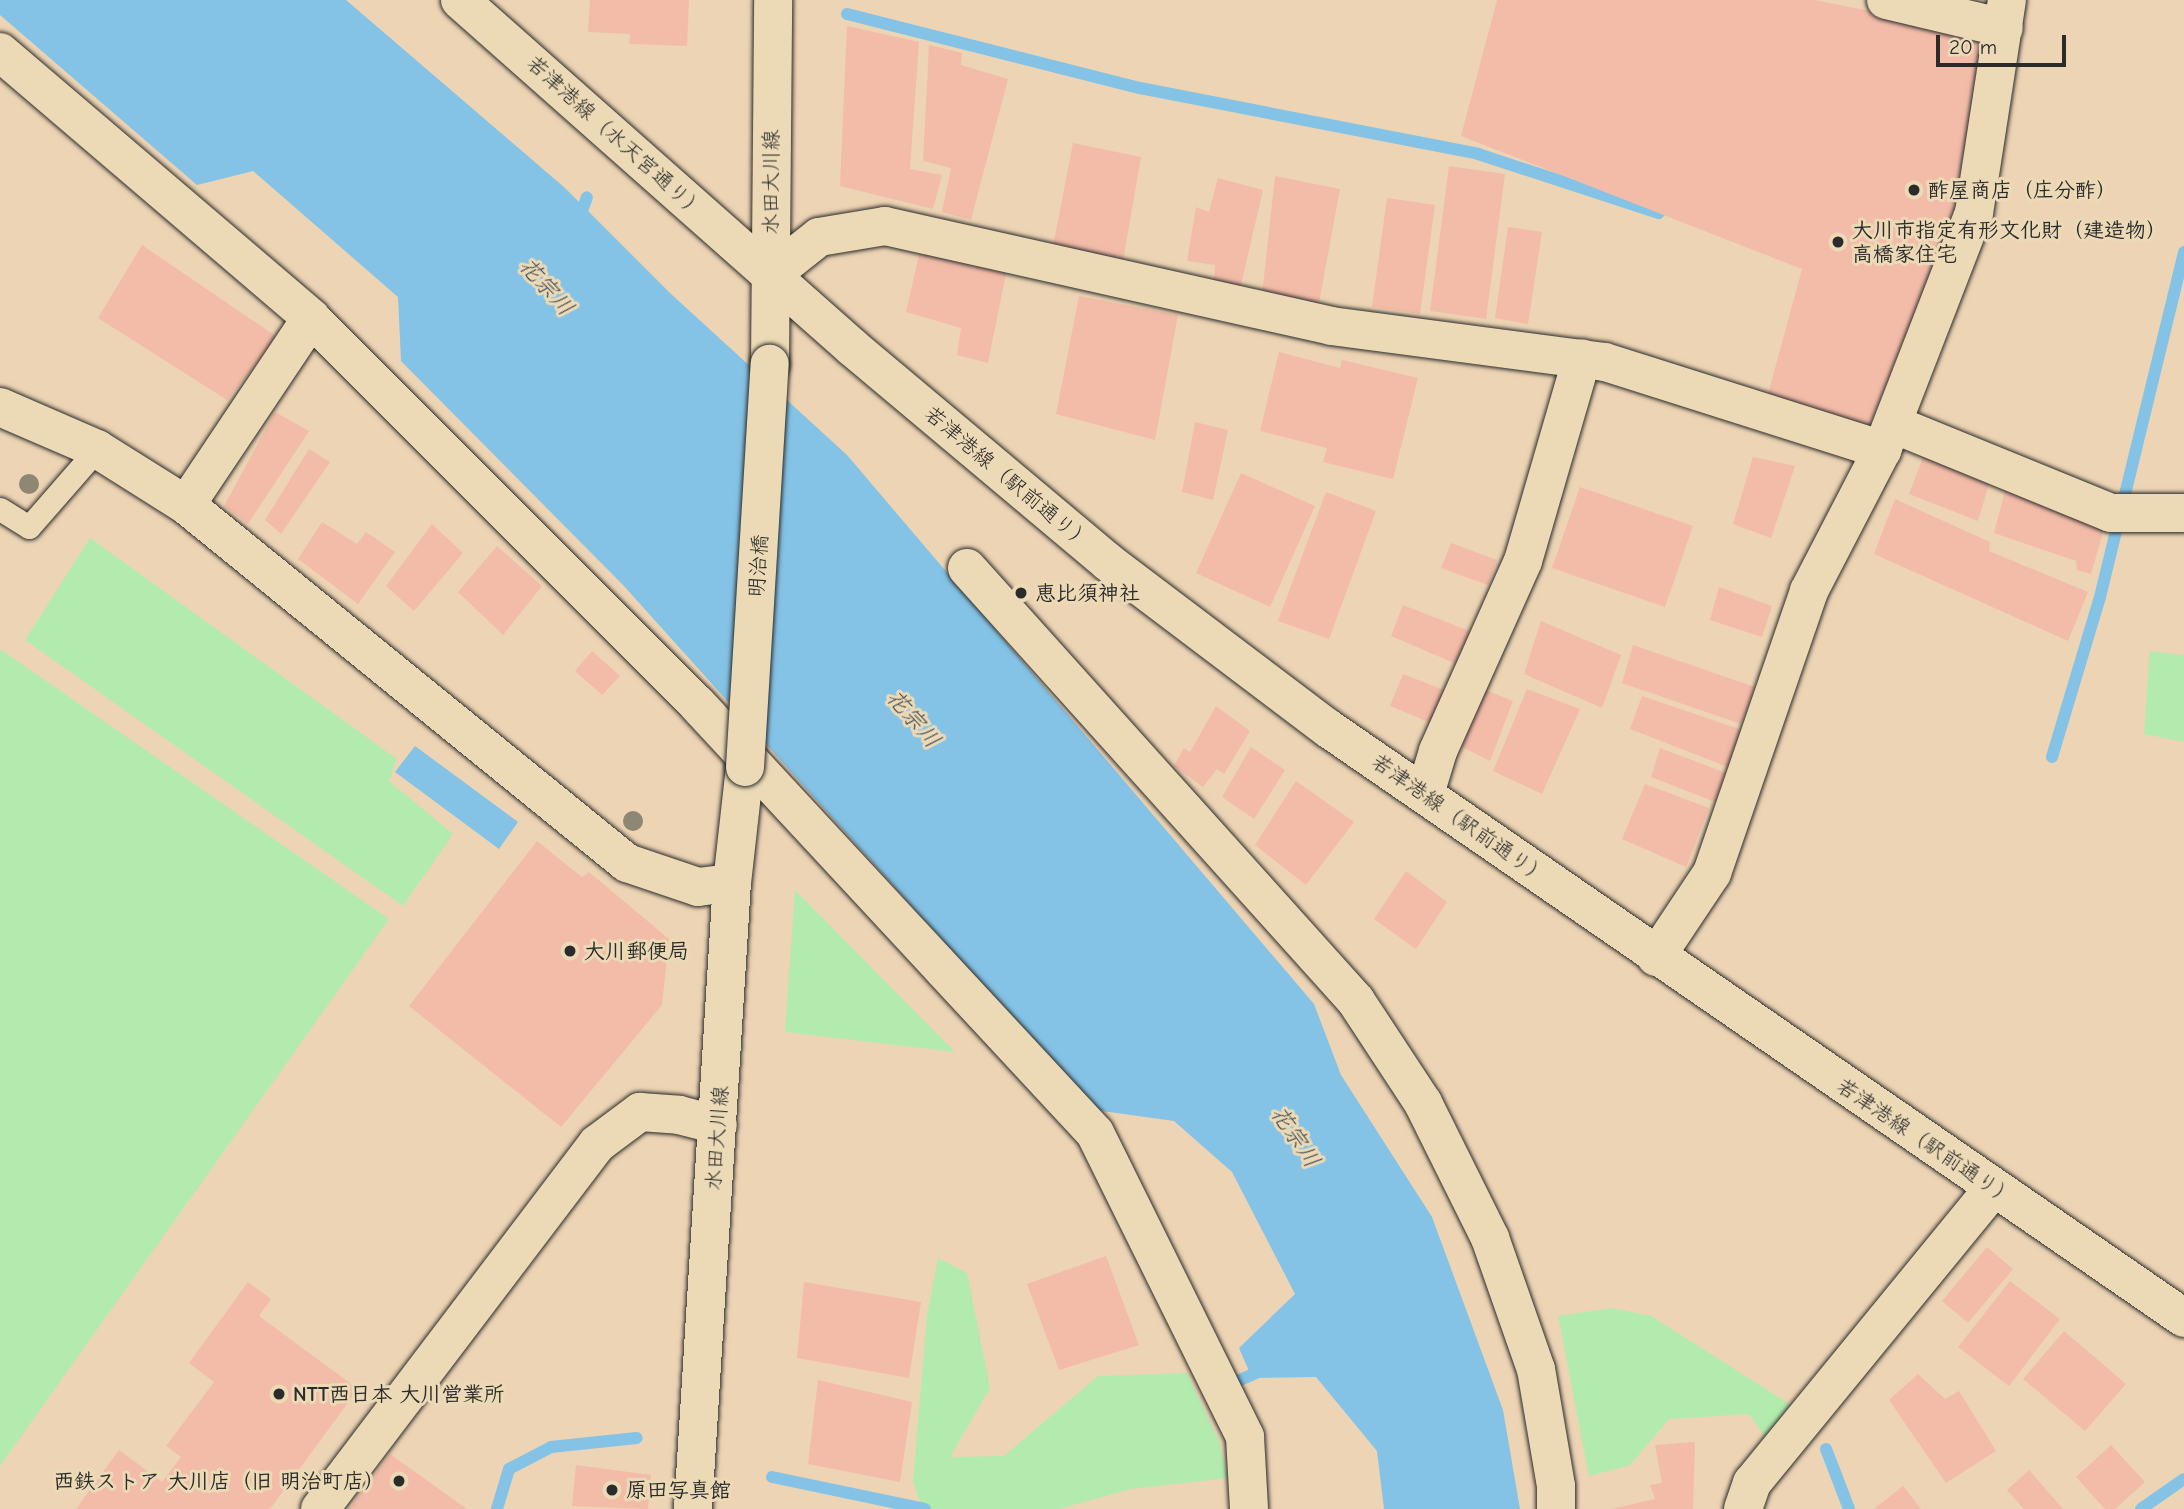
<!DOCTYPE html>
<meta charset="utf-8">
<style>
body{margin:0}
#map{position:relative;width:2184px;height:1509px;overflow:hidden;background:#edd4b4;font-family:"Comic Neue","Klee One",sans-serif}
div>[style]{position:absolute}
[style*='--x']{left:calc(var(--x)*1px);top:calc(var(--y)*1px);width:calc(var(--w)*1px);rotate:calc(var(--a)*1deg)}
.green>*{inset:0;background:#b3ebaf}
.water>*{inset:0;background:#84c3e5}
.stream>*{height:12px;margin:-6px;padding:0 6px;transform-origin:6px;border-radius:6px;background:#84c3e5}
.building>*{inset:0;background:#f3bca8}
.roads{filter:drop-shadow(0 0 2px #2b2b2b) drop-shadow(0 0 2px #2b2b2b)}
.lane>*{height:23px;margin:-11.5px;padding:0 11.5px;transform-origin:11.5px;border-radius:11.5px;background:#ecdab7}
.street>*{height:38px;margin:-19px;padding:0 19px;transform-origin:19px;border-radius:19px;background:#ecdab7}
.secondary>*{height:38px;margin:-19px;padding:0 19px;transform-origin:19px;border-radius:19px;background:#ecdab7}
.bridges{filter:drop-shadow(0 0 2px #2b2b2b) drop-shadow(0 0 2px #2b2b2b)}
.secondary-bridge>*{height:38px;margin:-19px;padding:0 19px;transform-origin:19px;border-radius:19px;background:#ecdab7}
.trees>*{width:20px;height:20px;margin:-10px;border-radius:50%;background:#8d8774}
.dots>*{width:19px;height:19px;translate:-50% -50%;box-sizing:border-box;border:4px solid #ecdab7;border-radius:50%}
span{translate:-50% -50%;white-space:nowrap;text-align:center;line-height:1.15;-webkit-text-stroke:6px #ecdab7;paint-order:stroke}
.street-label{font-size:21px;color:#2b2b2b}
.poi-label{font-size:21px;color:#2b2b2b;font-weight:700}
.left{translate:0 -50%;text-align:left}
.right{translate:-100% -50%;text-align:right}
.water-label{font-size:23px;color:#3d4950;font-style:italic}
.scale{position:absolute;left:1936px;top:35px;width:130px;height:32px;box-sizing:border-box;border:4px solid #2b2b2b;border-top:0;padding-left:9px;font-size:21px;line-height:24px;white-space:nowrap;color:#2b2b2b;-webkit-text-stroke:5px #ecdab7;paint-order:stroke}
</style>
<div id="map">
<div class="green">
<div style="clip-path:polygon(90px 538px,397px 759px,389px 781px,453px 834px,403px 906px,25px 640px)"></div>
<div style="clip-path:polygon(0 649px,389px 919px,0 1466px)"></div>
<div style="clip-path:polygon(2150px 651px,2184px 655px,2184px 742px,2144px 734px)"></div>
<div style="clip-path:polygon(795px 890px,955px 1052px,785px 1032px)"></div>
<div style="clip-path:polygon(938px 1258px,967px 1273px,990px 1388px,950px 1457px,1004px 1456px,1098px 1376px,1187px 1373px,1219px 1441px,1228px 1478px,1131px 1489px,1059px 1509px,922px 1509px,913px 1481px,927px 1317px)"></div>
<div style="clip-path:polygon(1612px 1308px,1651px 1316px,1802px 1412px,1771px 1445px,1749px 1414px,1669px 1419px,1630px 1465px,1589px 1476px,1558px 1316px)"></div>
</div>
<div class="water">
<div style="clip-path:polygon(0 0,346px 0,565px 188px,670px 293px,847px 455px,1314px 1004px,1341px 1075px,1432px 1217px,1503px 1410px,1520px 1509px,1384px 1509px,1377px 1451px,1316px 1377px,1252px 1378px,1239px 1348px,1295px 1294px,1232px 1172px,1174px 1121px,1095px 1110px,623px 585px,401px 361px,398px 297px,253px 171px,197px 185px,0 15px)"></div>
<div style="clip-path:polygon(415px 746px,518px 822px,499px 849px,395px 772px)"></div>
</div>
<div class="stream">
<div style="--x:847;--y:14;--w:302;--a:14.2"></div>
<div style="--x:1140;--y:88;--w:344;--a:11"></div>
<div style="--x:1478;--y:154;--w:190;--a:18.1"></div>
<div style="--x:579;--y:220;--w:24;--a:-71"></div>
<div style="--x:2052;--y:757;--w:167;--a:-73.3"></div>
<div style="--x:2100;--y:597;--w:355;--a:-76.3"></div>
<div style="--x:1240;--y:1380;--w:27;--a:-24"></div>
<div style="--x:1826;--y:1449;--w:64;--a:69"></div>
<div style="--x:772;--y:1477;--w:156;--a:11.8"></div>
<div style="--x:497;--y:1509;--w:42;--a:-73.3"></div>
<div style="--x:509;--y:1469;--w:47;--a:-27.6"></div>
<div style="--x:551;--y:1447;--w:86;--a:-6"></div>
<div style="--x:2141;--y:1509;--w:52;--a:-34.9"></div>
</div>
<div class="building">
<div style="clip-path:polygon(590px 0,689px 0,687px 46px,629px 44px,630px 34px,588px 32px)"></div>
<div style="clip-path:polygon(1497px 0,1815px 0,1984px 34px,1953px 216px,1867px 433px,1768px 394px,1802px 269px,1461px 136px)"></div>
<div style="clip-path:polygon(847px 26px,919px 42px,910px 169px,942px 175px,933px 209px,840px 186px)"></div>
<div style="clip-path:polygon(929px 45px,962px 53px,961px 65px,1008px 79px,971px 220px,942px 212px,951px 168px,923px 161px)"></div>
<div style="clip-path:polygon(1073px 143px,1141px 157px,1123px 261px,1053px 246px)"></div>
<div style="clip-path:polygon(1449px 166px,1505px 174px,1486px 319px,1430px 311px)"></div>
<div style="clip-path:polygon(1275px 176px,1340px 189px,1318px 308px,1262px 295px)"></div>
<div style="clip-path:polygon(1218px 178px,1263px 190px,1240px 289px,1214px 284px,1215px 265px,1187px 261px,1196px 207px,1209px 212px)"></div>
<div style="clip-path:polygon(1387px 198px,1435px 205px,1420px 314px,1372px 307px)"></div>
<div style="clip-path:polygon(1508px 227px,1542px 232px,1528px 324px,1495px 318px)"></div>
<div style="clip-path:polygon(142px 245px,277px 337px,227px 400px,98px 318px)"></div>
<div style="clip-path:polygon(921px 246px,1007px 269px,988px 363px,957px 355px,961px 328px,906px 312px)"></div>
<div style="clip-path:polygon(1079px 296px,1178px 315px,1155px 440px,1056px 414px)"></div>
<div style="clip-path:polygon(1279px 352px,1340px 368px,1342px 360px,1418px 378px,1393px 479px,1323px 462px,1327px 448px,1260px 431px)"></div>
<div style="clip-path:polygon(275px 412px,309px 431px,248px 524px,224px 506px)"></div>
<div style="clip-path:polygon(1195px 422px,1228px 430px,1213px 500px,1182px 492px)"></div>
<div style="clip-path:polygon(309px 449px,330px 462px,281px 534px,265px 520px)"></div>
<div style="clip-path:polygon(1753px 457px,1795px 466px,1771px 538px,1733px 524px)"></div>
<div style="clip-path:polygon(1923px 457px,1989px 484px,1978px 521px,1909px 494px)"></div>
<div style="clip-path:polygon(1241px 473px,1315px 506px,1270px 607px,1196px 573px)"></div>
<div style="clip-path:polygon(1580px 487px,1693px 526px,1665px 607px,1552px 568px)"></div>
<div style="clip-path:polygon(2006px 487px,2104px 529px,2091px 574px,2077px 570px,2076px 561px,1994px 533px)"></div>
<div style="clip-path:polygon(1326px 492px,1376px 511px,1329px 639px,1278px 621px)"></div>
<div style="clip-path:polygon(1895px 499px,1990px 542px,1989px 551px,2088px 592px,2068px 641px,1874px 554px)"></div>
<div style="clip-path:polygon(322px 522px,357px 544px,366px 532px,395px 552px,358px 604px,298px 559px)"></div>
<div style="clip-path:polygon(432px 524px,463px 553px,414px 611px,386px 586px)"></div>
<div style="clip-path:polygon(1451px 543px,1497px 560px,1488px 585px,1441px 568px)"></div>
<div style="clip-path:polygon(497px 546px,542px 586px,503px 635px,458px 592px)"></div>
<div style="clip-path:polygon(1719px 587px,1772px 606px,1762px 637px,1710px 620px)"></div>
<div style="clip-path:polygon(1403px 605px,1472px 632px,1459px 665px,1391px 636px)"></div>
<div style="clip-path:polygon(1541px 621px,1621px 655px,1602px 708px,1524px 674px)"></div>
<div style="clip-path:polygon(1633px 645px,1755px 687px,1741px 724px,1622px 683px)"></div>
<div style="clip-path:polygon(592px 651px,620px 676px,602px 695px,575px 671px)"></div>
<div style="clip-path:polygon(1403px 674px,1444px 690px,1431px 723px,1390px 706px)"></div>
<div style="clip-path:polygon(1481px 688px,1513px 701px,1490px 761px,1460px 746px)"></div>
<div style="clip-path:polygon(1527px 689px,1580px 709px,1542px 794px,1493px 771px)"></div>
<div style="clip-path:polygon(1642px 696px,1742px 730px,1728px 767px,1630px 729px)"></div>
<div style="clip-path:polygon(1216px 706px,1250px 731px,1224px 774px,1217px 769px,1203px 787px,1174px 766px,1184px 748px,1190px 752px)"></div>
<div style="clip-path:polygon(1251px 747px,1285px 770px,1254px 819px,1222px 797px)"></div>
<div style="clip-path:polygon(1660px 748px,1726px 773px,1715px 802px,1651px 777px)"></div>
<div style="clip-path:polygon(1296px 781px,1354px 822px,1306px 885px,1255px 845px)"></div>
<div style="clip-path:polygon(1645px 784px,1709px 808px,1686px 867px,1622px 839px)"></div>
<div style="clip-path:polygon(537px 841px,582px 877px,589px 872px,669px 939px,662px 1005px,561px 1127px,409px 1006px)"></div>
<div style="clip-path:polygon(1406px 871px,1447px 902px,1416px 949px,1374px 919px)"></div>
<div style="clip-path:polygon(1987px 1247px,2013px 1269px,1968px 1323px,1942px 1301px)"></div>
<div style="clip-path:polygon(1106px 1256px,1139px 1345px,1059px 1370px,1027px 1284px)"></div>
<div style="clip-path:polygon(2010px 1281px,2060px 1319px,2009px 1386px,1958px 1347px)"></div>
<div style="clip-path:polygon(248px 1282px,271px 1299px,259px 1316px,358px 1389px,270px 1509px,76px 1509px,119px 1450px,162px 1482px,181px 1457px,166px 1446px,214px 1382px,189px 1363px)"></div>
<div style="clip-path:polygon(804px 1282px,921px 1302px,909px 1378px,797px 1358px)"></div>
<div style="clip-path:polygon(2064px 1331px,2126px 1384px,2085px 1431px,2023px 1379px)"></div>
<div style="clip-path:polygon(1918px 1374px,1945px 1399px,1959px 1391px,1996px 1451px,1946px 1483px,1889px 1400px)"></div>
<div style="clip-path:polygon(818px 1380px,912px 1402px,900px 1482px,808px 1464px)"></div>
<div style="clip-path:polygon(1695px 1442px,1693px 1509px,1611px 1509px,1655px 1499px,1650px 1485px,1662px 1483px,1655px 1445px)"></div>
<div style="clip-path:polygon(2111px 1445px,2145px 1482px,2115px 1509px,2105px 1509px,2076px 1477px)"></div>
<div style="clip-path:polygon(390px 1454px,467px 1509px,349px 1509px)"></div>
<div style="clip-path:polygon(576px 1465px,651px 1475px,648px 1509px,572px 1506px)"></div>
<div style="clip-path:polygon(2029px 1470px,2063px 1509px,2024px 1509px,2007px 1490px)"></div>
<div style="clip-path:polygon(1903px 1486px,1921px 1509px,1874px 1509px)"></div>
</div>
<div class="roads">
<div class="lane">
<div style="--x:0;--y:509;--w:34;--a:32"></div>
<div style="--x:29;--y:527;--w:103;--a:-48.9"></div>
</div>
<div class="street">
<div style="--x:1886;--y:0;--w:121;--a:13.3"></div>
<div style="--x:0;--y:52;--w:409;--a:40.5"></div>
<div style="--x:311;--y:318;--w:546;--a:45"></div>
<div style="--x:697;--y:704;--w:585;--a:47.15"></div>
<div style="--x:1095;--y:1133;--w:339;--a:63.7"></div>
<div style="--x:1245;--y:1437;--w:72;--a:86.8"></div>
<div style="--x:771;--y:275;--w:61;--a:-38.4"></div>
<div style="--x:819;--y:237;--w:67;--a:-9.5"></div>
<div style="--x:885;--y:226;--w:457;--a:12.6"></div>
<div style="--x:1331;--y:326;--w:276;--a:7.5"></div>
<div style="--x:1605;--y:362;--w:291;--a:17.6"></div>
<div style="--x:1893;--y:424;--w:235;--a:22.2"></div>
<div style="--x:2111;--y:513;--w:73;--a:0"></div>
<div style="--x:186;--y:505;--w:225;--a:-56.2"></div>
<div style="--x:967;--y:568;--w:582;--a:48.06"></div>
<div style="--x:1356;--y:1001;--w:122;--a:56.7"></div>
<div style="--x:1423;--y:1103;--w:151;--a:63.6"></div>
<div style="--x:1490;--y:1238;--w:139;--a:70.7"></div>
<div style="--x:1536;--y:1369;--w:119;--a:80.3"></div>
<div style="--x:1556;--y:1486;--w:23;--a:90"></div>
<div style="--x:1425;--y:794;--w:45;--a:-73.2"></div>
<div style="--x:1438;--y:751;--w:208;--a:-65.9"></div>
<div style="--x:1523;--y:561;--w:211;--a:-73.8"></div>
<div style="--x:1656;--y:957;--w:101;--a:-56.3"></div>
<div style="--x:1712;--y:873;--w:298;--a:-71"></div>
<div style="--x:1809;--y:591;--w:159;--a:-62.6"></div>
<div style="--x:1882;--y:450;--w:254;--a:-68.8"></div>
<div style="--x:1974;--y:213;--w:216;--a:-81.2"></div>
<div style="--x:1743;--y:1509;--w:28;--a:-71"></div>
<div style="--x:1752;--y:1483;--w:380;--a:-50.7"></div>
</div>
<div class="secondary">
<div style="--x:460;--y:0;--w:525;--a:41.52"></div>
<div style="--x:853;--y:348;--w:333;--a:40"></div>
<div style="--x:1108;--y:562;--w:277;--a:37.1"></div>
<div style="--x:1329;--y:729;--w:1038;--a:34.56"></div>
<div style="--x:770;--y:364;--w:364;--a:-89.5"></div>
<div style="--x:0;--y:407;--w:106;--a:23.4"></div>
<div style="--x:97;--y:449;--w:105;--a:32.2"></div>
<div style="--x:186;--y:505;--w:568;--a:39.07"></div>
<div style="--x:627;--y:863;--w:75;--a:18.7"></div>
<div style="--x:698;--y:887;--w:34;--a:-7"></div>
<div style="--x:320;--y:1509;--w:458;--a:-52.8"></div>
<div style="--x:597;--y:1144;--w:54;--a:-36.7"></div>
<div style="--x:640;--y:1112;--w:39;--a:4"></div>
<div style="--x:679;--y:1115;--w:40;--a:14.4"></div>
<div style="--x:693;--y:1509;--w:627;--a:-86.44"></div>
<div style="--x:732;--y:883;--w:117;--a:-83.6"></div>
</div>
</div>
<div class="bridges">
<div class="secondary-bridge">
<div style="--x:745;--y:767;--w:404;--a:-86.5"></div>
</div>
</div>
<div class="trees">
<div style="left:29px;top:484px"></div>
<div style="left:633px;top:821px"></div>
</div>
<div class="dots">
<div style="left:1914px;top:190px;background:#2b2b2b"></div>
<div style="left:1838px;top:242px;background:#2b2b2b"></div>
<div style="left:1021px;top:593px;background:#2b2b2b"></div>
<div style="left:570px;top:951px;background:#2b2b2b"></div>
<div style="left:279px;top:1394px;background:#2b2b2b"></div>
<div style="left:399px;top:1481px;background:#2b2b2b"></div>
<div style="left:612px;top:1490px;background:#2b2b2b"></div>
</div>
<div class="street-label">
<span style="left:616px;top:137px;rotate:42deg">若津港線（水天宮通り）</span>
<span style="left:771px;top:182px;rotate:-90deg">水田大川線</span>
<span style="left:1008px;top:478px;rotate:40deg">若津港線（駅前通り）</span>
<span style="left:758px;top:566px;rotate:-86deg">明治橋</span>
<span style="left:1460px;top:819px;rotate:35deg">若津港線（駅前通り）</span>
<span style="left:717px;top:1138px;rotate:-86deg">水田大川線</span>
<span style="left:1926px;top:1142px;rotate:34deg">若津港線（駅前通り）</span>
</div>
<div class="poi-label">
<span class="left" style="left:1928px;top:190px">酢屋商店（庄分酢）</span>
<span class="left" style="left:1852px;top:242px">大川市指定有形文化財（建造物）<br>高橋家住宅</span>
<span class="left" style="left:1035px;top:593px">恵比須神社</span>
<span class="left" style="left:584px;top:951px">大川郵便局</span>
<span class="left" style="left:293px;top:1394px">NTT西日本 大川営業所</span>
<span class="right" style="left:385px;top:1481px">西鉄ストア 大川店（旧 明治町店）</span>
<span class="left" style="left:626px;top:1490px">原田写真館</span>
</div>
<div class="water-label">
<span style="left:546px;top:287px;rotate:48deg">花宗川</span>
<span style="left:913px;top:719px;rotate:49deg">花宗川</span>
<span style="left:1295px;top:1137px;rotate:56deg">花宗川</span>
</div>
<div class="scale">20 m</div>
</div>
